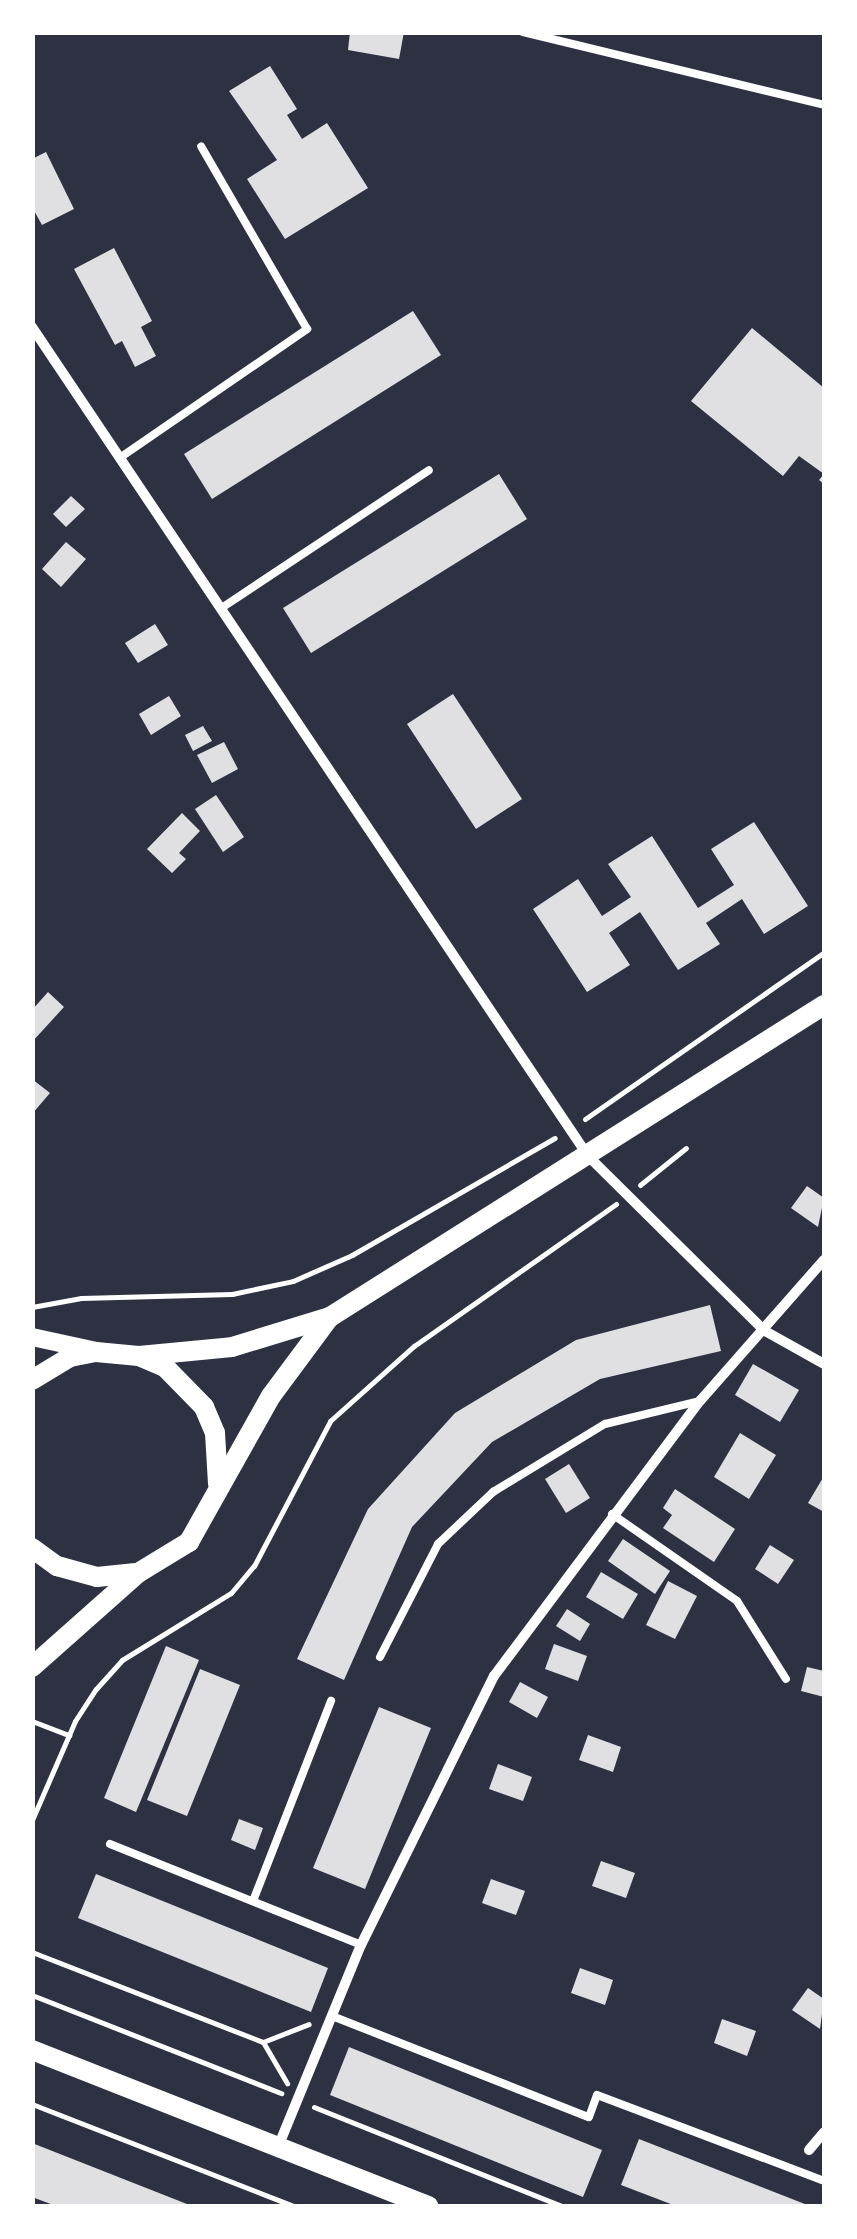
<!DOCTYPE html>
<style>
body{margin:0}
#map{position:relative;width:857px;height:2239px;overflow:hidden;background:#2d3142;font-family:"Sofia Sans Condensed",sans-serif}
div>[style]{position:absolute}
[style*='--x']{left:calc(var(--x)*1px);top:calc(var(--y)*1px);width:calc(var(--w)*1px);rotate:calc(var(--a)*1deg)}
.building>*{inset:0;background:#e0e0e3}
.path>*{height:5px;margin:-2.5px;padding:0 2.5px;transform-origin:2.5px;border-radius:2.5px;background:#fff}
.service>*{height:8px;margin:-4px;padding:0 4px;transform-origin:4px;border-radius:4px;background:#fff}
.minor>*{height:10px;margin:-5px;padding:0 5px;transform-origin:5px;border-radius:5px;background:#fff}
.tertiary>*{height:18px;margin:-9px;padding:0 9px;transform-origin:9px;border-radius:9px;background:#fff}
.secondary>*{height:20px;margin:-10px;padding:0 10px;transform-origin:10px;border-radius:10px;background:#fff}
span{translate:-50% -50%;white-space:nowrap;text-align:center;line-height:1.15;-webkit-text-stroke:8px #fff;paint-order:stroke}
.frame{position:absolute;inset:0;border:35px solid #fff;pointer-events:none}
</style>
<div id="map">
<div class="building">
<div style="clip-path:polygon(350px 32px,404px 32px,399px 59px,348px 50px)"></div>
<div style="clip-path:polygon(270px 66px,297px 109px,287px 115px,302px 139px,327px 123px,368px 188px,285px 239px,247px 179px,277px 160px,229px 91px)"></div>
<div style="clip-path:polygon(46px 152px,74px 209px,42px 225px,32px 207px,32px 159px)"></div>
<div style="clip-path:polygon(114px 248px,152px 321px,141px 327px,156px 356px,135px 367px,122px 341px,115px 345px,74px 269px)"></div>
<div style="clip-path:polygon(413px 311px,441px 355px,212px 499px,184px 454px)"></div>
<div style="clip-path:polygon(752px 328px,824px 388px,824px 484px,819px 480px,824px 474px,799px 456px,783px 476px,691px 401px)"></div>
<div style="clip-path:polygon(499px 474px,527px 519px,311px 653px,283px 608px)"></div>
<div style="clip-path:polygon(71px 496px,85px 509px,66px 527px,53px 514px)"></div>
<div style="clip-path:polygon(66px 542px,86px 559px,61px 587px,42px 569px)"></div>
<div style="clip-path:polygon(155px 624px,168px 645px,138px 663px,125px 643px)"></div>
<div style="clip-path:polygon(453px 694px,522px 799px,476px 829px,407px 724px)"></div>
<div style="clip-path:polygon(169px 696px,181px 716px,151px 735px,139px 714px)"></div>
<div style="clip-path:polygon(203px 726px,212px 741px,193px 751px,185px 735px)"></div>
<div style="clip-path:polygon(224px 742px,238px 769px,212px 783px,197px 755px)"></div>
<div style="clip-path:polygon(216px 795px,244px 837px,223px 852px,195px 809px)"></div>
<div style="clip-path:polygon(182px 813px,200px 831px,179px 853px,186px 859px,172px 873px,147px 849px)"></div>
<div style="clip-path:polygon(754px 822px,808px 906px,764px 934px,742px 899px,706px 923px,720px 944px,678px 970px,640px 912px,609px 933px,630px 965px,587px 992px,533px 909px,578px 879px,602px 916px,631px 897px,608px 864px,652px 836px,698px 908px,734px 885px,711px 849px)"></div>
<div style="clip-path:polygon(48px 992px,64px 1007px,32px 1042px,32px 1010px)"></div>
<div style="clip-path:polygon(32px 1079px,50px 1093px,32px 1114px)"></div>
<div style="clip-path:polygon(807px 1186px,824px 1198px,818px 1227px,791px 1208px)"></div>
<div style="clip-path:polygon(710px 1305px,721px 1351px,600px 1379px,492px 1442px,412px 1527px,344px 1680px,297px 1659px,368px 1509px,455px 1413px,576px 1340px)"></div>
<div style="clip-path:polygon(753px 1364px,799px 1390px,780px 1422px,735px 1395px)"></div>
<div style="clip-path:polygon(740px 1433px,776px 1455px,749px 1499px,714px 1477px)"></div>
<div style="clip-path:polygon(569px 1464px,590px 1498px,566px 1513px,545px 1479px)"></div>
<div style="clip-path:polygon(824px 1476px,824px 1512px,808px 1503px)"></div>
<div style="clip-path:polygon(675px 1489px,735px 1529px,714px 1562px,663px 1528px,672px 1515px,663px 1508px)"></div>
<div style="clip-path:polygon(623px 1539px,670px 1571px,655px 1594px,608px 1561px)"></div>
<div style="clip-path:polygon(770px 1545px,794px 1560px,778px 1584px,755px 1569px)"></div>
<div style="clip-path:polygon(601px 1572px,638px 1594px,623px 1619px,586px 1597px)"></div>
<div style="clip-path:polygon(668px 1581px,697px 1596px,675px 1639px,646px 1625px)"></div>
<div style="clip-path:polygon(567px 1609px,590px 1624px,580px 1641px,556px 1626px)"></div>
<div style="clip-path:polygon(554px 1644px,587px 1656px,578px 1681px,545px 1669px)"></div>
<div style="clip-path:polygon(166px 1646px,199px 1660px,136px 1812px,104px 1798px)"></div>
<div style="clip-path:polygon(807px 1667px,824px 1671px,824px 1697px,801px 1691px)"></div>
<div style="clip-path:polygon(200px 1669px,240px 1685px,187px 1816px,147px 1800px)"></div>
<div style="clip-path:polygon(520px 1682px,548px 1697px,537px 1718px,509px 1702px)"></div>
<div style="clip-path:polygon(379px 1707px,431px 1728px,365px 1889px,313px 1868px)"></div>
<div style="clip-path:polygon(588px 1735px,621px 1747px,613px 1772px,579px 1760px)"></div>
<div style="clip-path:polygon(498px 1764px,532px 1777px,523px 1801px,489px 1789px)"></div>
<div style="clip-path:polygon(239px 1819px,263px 1828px,255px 1850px,231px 1840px)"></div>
<div style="clip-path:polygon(601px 1861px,635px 1873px,626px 1898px,592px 1886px)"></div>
<div style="clip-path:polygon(96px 1874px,328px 1968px,311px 2012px,78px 1918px)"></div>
<div style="clip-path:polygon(491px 1879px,525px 1891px,516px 1915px,482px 1903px)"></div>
<div style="clip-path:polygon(580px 1968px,613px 1980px,605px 2005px,571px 1993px)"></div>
<div style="clip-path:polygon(808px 1988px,824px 1999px,820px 2029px,792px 2010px)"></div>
<div style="clip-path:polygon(722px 2019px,756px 2031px,747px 2056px,714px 2043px)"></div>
<div style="clip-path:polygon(349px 2047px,602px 2150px,583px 2197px,330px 2095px)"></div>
<div style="clip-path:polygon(639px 2139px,810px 2206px,676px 2206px,621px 2185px)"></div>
<div style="clip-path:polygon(32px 2143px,192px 2206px,56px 2206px,32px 2197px)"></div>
</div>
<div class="path">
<div style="--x:585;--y:1119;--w:292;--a:-34.9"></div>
<div style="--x:640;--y:1185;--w:59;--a:-38.8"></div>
<div style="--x:32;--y:1307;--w:50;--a:-10.4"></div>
<div style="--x:81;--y:1298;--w:151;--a:-1.5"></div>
<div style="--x:232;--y:1294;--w:62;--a:-12"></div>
<div style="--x:293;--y:1281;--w:64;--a:-23.8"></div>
<div style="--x:352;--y:1255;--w:234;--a:-30"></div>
<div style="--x:32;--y:1721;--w:40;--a:21"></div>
<div style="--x:32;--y:1820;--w:108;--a:-66.5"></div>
<div style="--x:75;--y:1721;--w:38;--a:-57"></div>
<div style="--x:96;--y:1689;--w:39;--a:-48"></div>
<div style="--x:122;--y:1660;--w:128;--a:-31.6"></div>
<div style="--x:231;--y:1593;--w:35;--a:-50"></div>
<div style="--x:254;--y:1566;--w:164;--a:-62.3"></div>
<div style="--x:330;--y:1421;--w:113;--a:-41.8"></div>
<div style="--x:414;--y:1346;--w:247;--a:-35.1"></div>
<div style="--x:32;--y:1952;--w:248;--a:21.3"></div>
<div style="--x:263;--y:2042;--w:49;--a:-21.4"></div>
<div style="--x:32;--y:1995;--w:268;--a:21.5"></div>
<div style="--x:263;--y:2042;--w:48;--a:59.7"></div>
<div style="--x:32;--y:2104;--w:281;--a:21.3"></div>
<div style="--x:314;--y:2107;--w:267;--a:21.8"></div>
</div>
<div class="service">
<div style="--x:523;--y:32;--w:310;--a:13.6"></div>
<div style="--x:121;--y:457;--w:226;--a:-34.5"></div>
<div style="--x:307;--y:329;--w:211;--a:-120.1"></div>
<div style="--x:223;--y:607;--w:247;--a:-33.6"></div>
<div style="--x:612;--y:1514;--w:152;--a:34.8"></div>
<div style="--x:737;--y:1601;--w:92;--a:57.9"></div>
<div style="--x:380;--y:1657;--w:127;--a:-62.8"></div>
<div style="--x:438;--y:1544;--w:76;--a:-43.4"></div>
<div style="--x:493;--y:1492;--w:131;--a:-31.3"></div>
<div style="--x:605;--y:1424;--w:98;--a:-13.6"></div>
<div style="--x:110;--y:1844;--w:271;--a:21.9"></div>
<div style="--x:253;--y:1901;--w:215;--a:-68.7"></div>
<div style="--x:332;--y:2016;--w:276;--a:21.5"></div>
<div style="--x:589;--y:2117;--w:23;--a:-70"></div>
<div style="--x:597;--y:2095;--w:243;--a:20.7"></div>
</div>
<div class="minor">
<div style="--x:32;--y:327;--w:998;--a:56.15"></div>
<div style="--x:588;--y:1156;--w:249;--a:44.7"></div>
<div style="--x:765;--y:1331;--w:68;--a:29.2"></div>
<div style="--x:278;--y:2147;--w:218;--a:-67.7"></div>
<div style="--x:361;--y:1945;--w:300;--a:-63.7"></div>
<div style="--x:494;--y:1676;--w:344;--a:-53.2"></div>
<div style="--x:700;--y:1401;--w:188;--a:-48.7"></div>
<div style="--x:809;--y:2150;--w:23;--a:-50"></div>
</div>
<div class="tertiary">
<div style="--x:32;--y:1337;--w:66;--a:12.3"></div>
</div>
<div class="secondary">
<div style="--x:139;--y:1356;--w:93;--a:-5.5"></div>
<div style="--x:232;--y:1347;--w:102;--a:-17"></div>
<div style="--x:330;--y:1317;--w:584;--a:-32.28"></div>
<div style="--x:32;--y:1380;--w:44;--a:-31.2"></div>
<div style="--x:70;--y:1357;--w:26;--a:-11"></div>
<div style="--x:96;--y:1352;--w:43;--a:5.3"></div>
<div style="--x:139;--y:1356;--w:28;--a:23"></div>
<div style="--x:165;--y:1367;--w:56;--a:45.7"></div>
<div style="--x:204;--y:1407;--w:28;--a:67"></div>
<div style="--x:215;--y:1433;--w:51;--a:86.6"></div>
<div style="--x:32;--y:1548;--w:31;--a:36"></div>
<div style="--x:57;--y:1566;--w:41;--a:15.4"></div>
<div style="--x:97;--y:1577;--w:39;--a:-6"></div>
<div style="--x:32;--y:1667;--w:142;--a:-41.6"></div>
<div style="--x:138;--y:1573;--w:60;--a:-31.3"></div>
<div style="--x:189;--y:1542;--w:167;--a:-60.7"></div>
<div style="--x:271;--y:1396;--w:97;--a:-53.4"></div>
<div style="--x:32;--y:2050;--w:426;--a:21.5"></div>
</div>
<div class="frame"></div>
</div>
